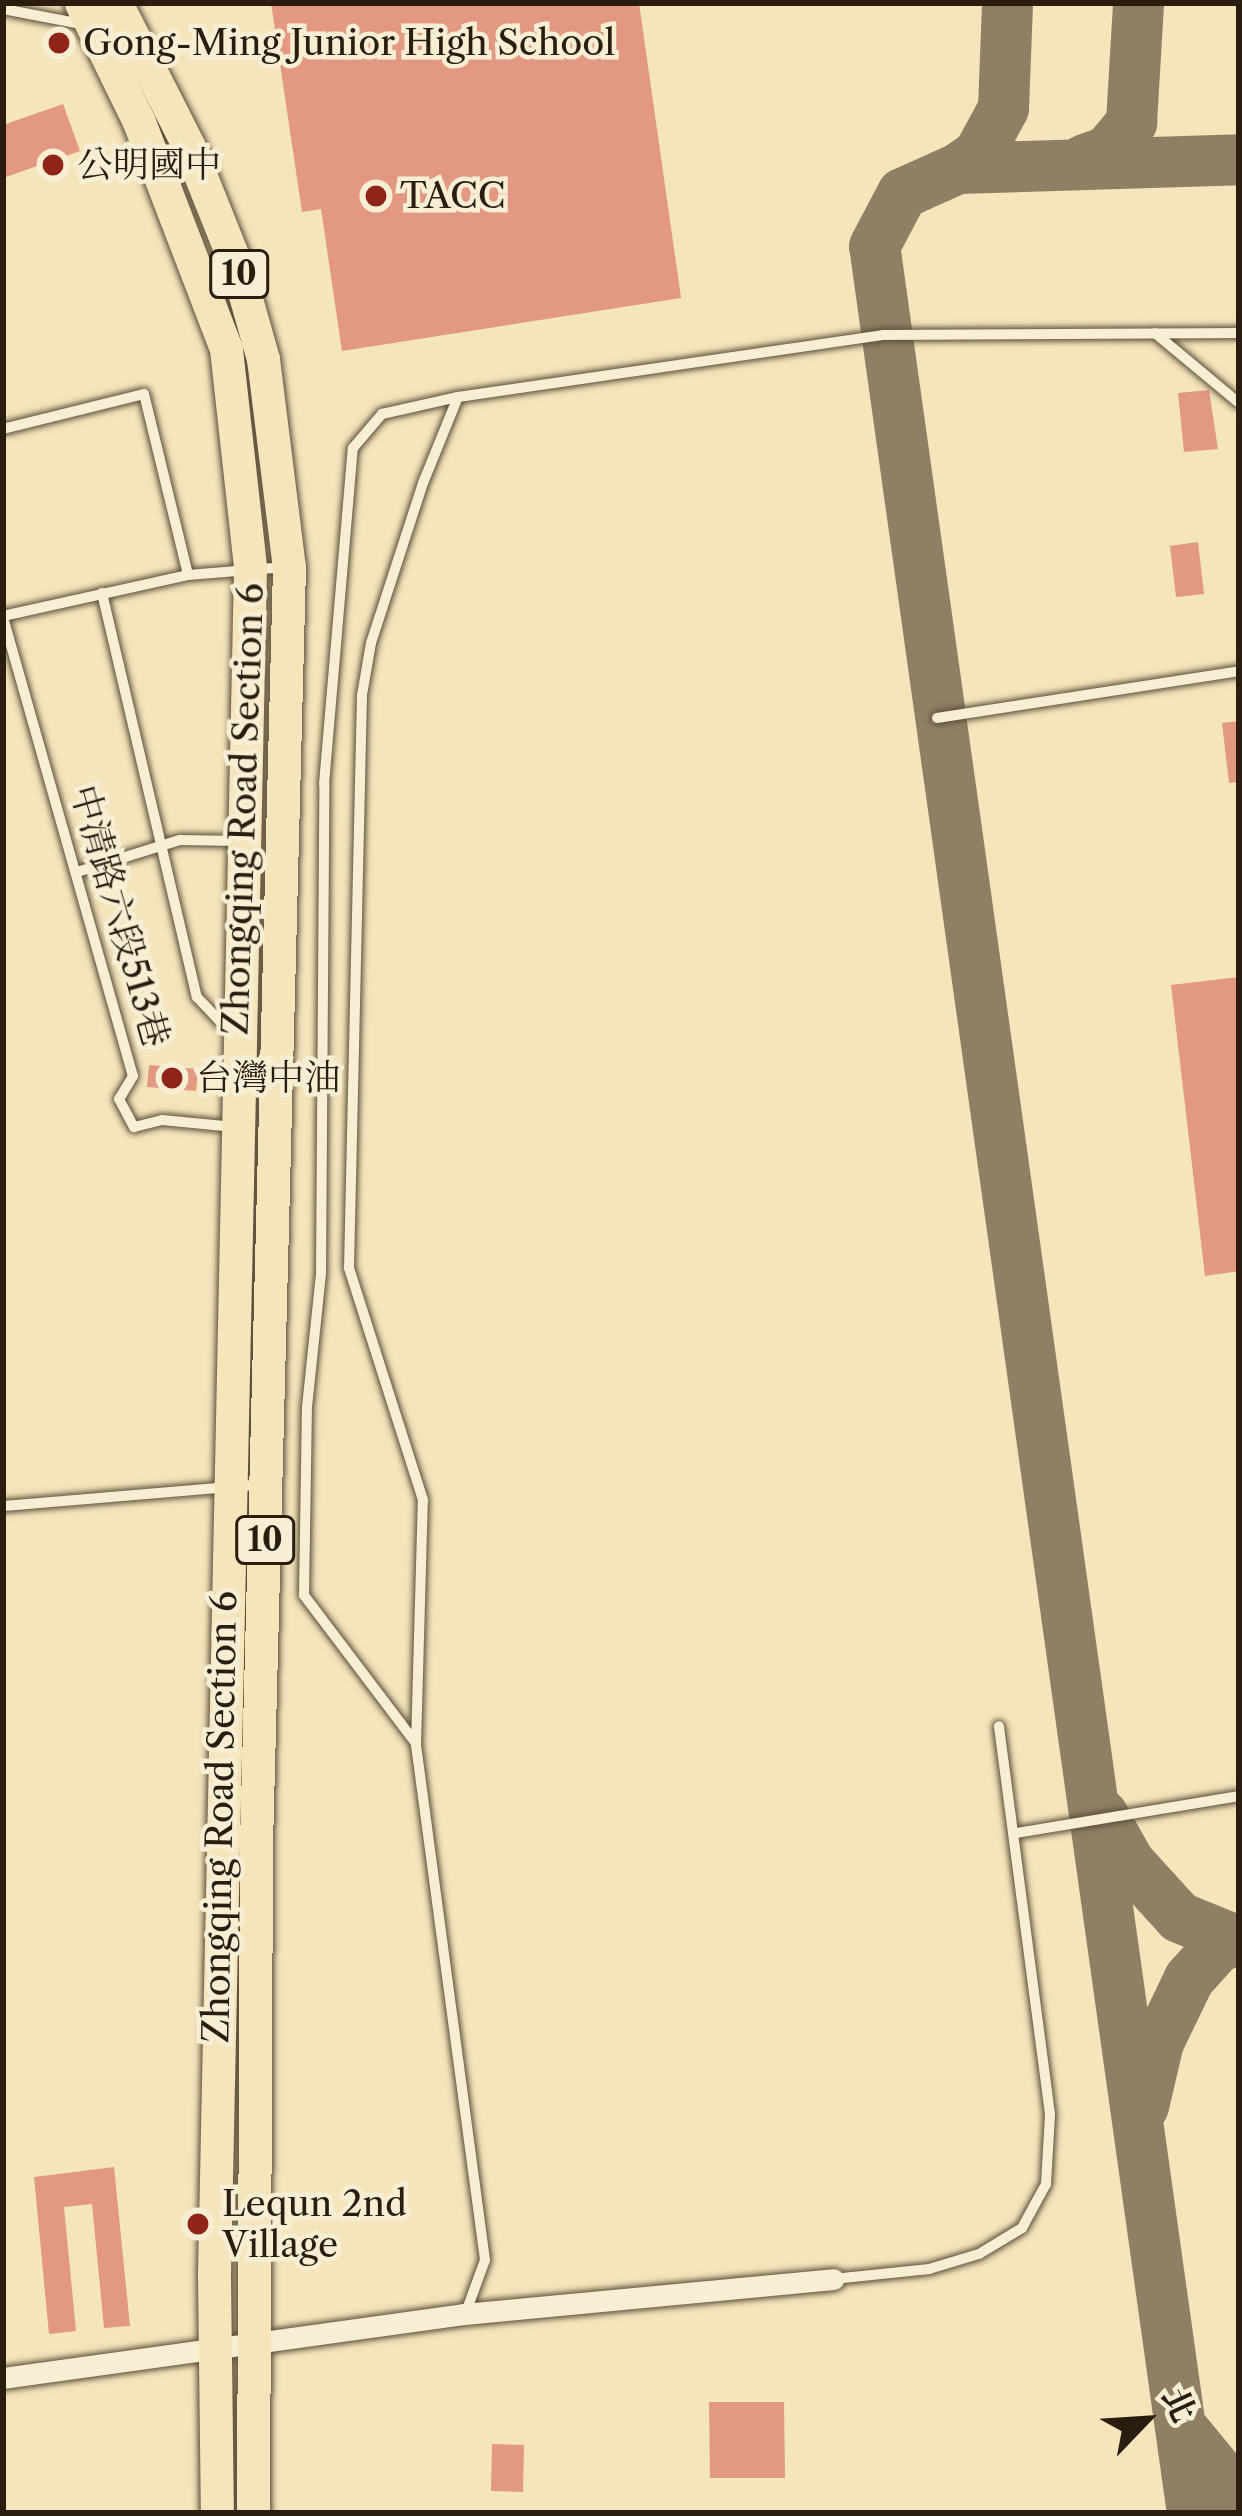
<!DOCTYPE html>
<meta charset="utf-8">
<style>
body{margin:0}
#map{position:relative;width:1242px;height:2516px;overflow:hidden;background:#f4e5bb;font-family:"Libre Caslon Text","Noto Serif TC",serif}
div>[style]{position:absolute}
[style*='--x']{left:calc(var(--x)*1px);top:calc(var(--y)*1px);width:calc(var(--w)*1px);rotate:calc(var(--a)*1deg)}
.taxiway>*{height:51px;margin:-25.5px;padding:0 25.5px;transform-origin:25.5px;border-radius:25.5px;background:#8f8065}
.building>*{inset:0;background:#e39882}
.roads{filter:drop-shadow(0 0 3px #5c4e3a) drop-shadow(0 0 3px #5c4e3a)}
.service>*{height:10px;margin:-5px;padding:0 5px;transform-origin:5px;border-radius:5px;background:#f8eed3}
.minor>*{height:21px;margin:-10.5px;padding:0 10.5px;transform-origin:10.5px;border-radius:10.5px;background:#f8eed3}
.primary>*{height:33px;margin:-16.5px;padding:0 16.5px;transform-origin:16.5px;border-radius:16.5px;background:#f4e5bb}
.dots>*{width:33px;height:33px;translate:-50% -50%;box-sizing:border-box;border:6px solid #f8eed3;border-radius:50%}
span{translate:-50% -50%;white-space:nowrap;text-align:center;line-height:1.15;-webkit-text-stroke:9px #f8eed3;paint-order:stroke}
.shield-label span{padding:3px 9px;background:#f8eed3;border:3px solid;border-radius:9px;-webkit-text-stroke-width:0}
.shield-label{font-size:33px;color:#2a1c0f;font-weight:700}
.poi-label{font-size:36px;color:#2a1c0f}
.left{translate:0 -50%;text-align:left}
.street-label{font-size:36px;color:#2a1c0f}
.frame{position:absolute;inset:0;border:6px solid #2a1c0f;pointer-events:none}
.north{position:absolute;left:1086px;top:2360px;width:120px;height:120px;-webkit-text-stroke:9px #f8eed3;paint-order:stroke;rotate:65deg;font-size:33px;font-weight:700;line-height:48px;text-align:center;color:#2a1c0f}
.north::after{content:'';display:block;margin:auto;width:42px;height:54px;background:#2a1c0f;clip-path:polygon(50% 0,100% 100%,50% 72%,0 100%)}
</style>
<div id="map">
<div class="taxiway">
<div style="--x:1084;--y:159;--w:24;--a:-19"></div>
<div style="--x:1107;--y:151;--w:38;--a:-50"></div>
<div style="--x:1131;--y:122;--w:119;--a:-86.6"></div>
<div style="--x:958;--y:168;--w:24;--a:-35"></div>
<div style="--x:978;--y:154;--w:52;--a:-61.5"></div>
<div style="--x:1003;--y:108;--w:105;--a:-87.8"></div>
<div style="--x:1102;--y:1814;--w:55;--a:60.6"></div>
<div style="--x:1129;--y:1862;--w:74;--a:47.7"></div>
<div style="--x:1179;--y:1917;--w:61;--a:22"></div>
<div style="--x:1143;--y:2106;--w:66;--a:-76.8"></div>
<div style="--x:1158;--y:2042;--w:71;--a:-64.2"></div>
<div style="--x:1189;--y:1978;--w:43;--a:-47.8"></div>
<div style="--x:1218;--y:1946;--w:22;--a:-18"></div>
<div style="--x:1183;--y:2429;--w:88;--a:50.5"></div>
<div style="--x:1192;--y:2513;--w:2289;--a:-97.98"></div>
<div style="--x:874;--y:246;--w:60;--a:-62.2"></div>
<div style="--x:902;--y:193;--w:61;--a:-24.1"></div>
<div style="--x:958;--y:168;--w:281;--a:-1.8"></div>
</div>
<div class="building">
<div style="clip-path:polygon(271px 3px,639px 3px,681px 298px,342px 351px,321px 209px,302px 212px)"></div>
<div style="clip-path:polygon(63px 104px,80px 151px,3px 178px,3px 125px)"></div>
<div style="clip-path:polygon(1209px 390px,1218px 449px,1184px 452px,1178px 393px)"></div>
<div style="clip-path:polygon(1198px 542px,1204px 594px,1176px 597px,1170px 546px)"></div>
<div style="clip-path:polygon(1239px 721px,1239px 782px,1229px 783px,1222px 723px)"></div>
<div style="clip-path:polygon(1239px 977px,1239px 1271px,1205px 1276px,1171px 985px)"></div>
<div style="clip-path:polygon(149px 1065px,198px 1069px,196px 1091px,147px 1087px)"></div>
<div style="clip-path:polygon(114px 2167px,130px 2326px,104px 2328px,92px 2204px,64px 2207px,76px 2331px,49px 2334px,34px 2177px)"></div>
<div style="clip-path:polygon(709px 2402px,784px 2402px,785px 2478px,710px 2478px)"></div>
<div style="clip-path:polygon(492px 2444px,524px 2445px,523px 2492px,491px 2491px)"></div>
</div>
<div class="roads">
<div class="service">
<div style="--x:3;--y:9;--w:80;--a:10.8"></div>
<div style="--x:1155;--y:333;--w:109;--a:39.8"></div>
<div style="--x:3;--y:429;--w:145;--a:-13.9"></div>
<div style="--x:144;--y:394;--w:186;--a:76.3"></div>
<div style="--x:102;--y:593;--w:415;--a:76.8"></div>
<div style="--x:197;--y:997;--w:50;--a:46.6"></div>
<div style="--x:3;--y:616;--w:189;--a:-12.5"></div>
<div style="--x:188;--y:575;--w:98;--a:-4.7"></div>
<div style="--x:3;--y:617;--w:477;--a:74.2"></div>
<div style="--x:133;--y:1076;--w:27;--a:121"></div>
<div style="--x:119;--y:1099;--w:32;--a:62"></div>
<div style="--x:134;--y:1127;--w:29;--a:-14"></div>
<div style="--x:162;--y:1120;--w:73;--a:5.5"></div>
<div style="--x:937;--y:718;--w:306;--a:-8.8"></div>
<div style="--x:77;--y:872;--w:108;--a:-17.3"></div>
<div style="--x:180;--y:840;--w:61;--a:0.9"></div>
<div style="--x:3;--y:1506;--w:261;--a:-4.8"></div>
<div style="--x:415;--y:1742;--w:184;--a:-127.1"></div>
<div style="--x:304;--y:1595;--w:188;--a:-89.1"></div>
<div style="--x:307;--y:1407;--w:135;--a:-84"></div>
<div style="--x:321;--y:1273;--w:489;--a:-89.6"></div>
<div style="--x:324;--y:784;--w:337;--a:-85.1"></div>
<div style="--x:353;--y:448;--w:45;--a:-49.5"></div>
<div style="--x:382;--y:414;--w:78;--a:-12.6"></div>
<div style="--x:1016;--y:1833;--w:226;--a:-9.4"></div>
<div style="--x:833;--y:2279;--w:97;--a:-5.9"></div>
<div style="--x:929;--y:2269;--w:52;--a:-16.7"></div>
<div style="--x:979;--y:2254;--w:50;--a:-31.2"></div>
<div style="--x:1022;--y:2228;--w:50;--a:-61.4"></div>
<div style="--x:1046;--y:2184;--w:70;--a:-86.7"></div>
<div style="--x:1050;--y:2114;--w:391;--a:-97.5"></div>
<div style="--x:466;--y:2312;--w:55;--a:-69.9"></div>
<div style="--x:485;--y:2260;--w:520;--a:-97.63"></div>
<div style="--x:416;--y:1745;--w:245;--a:-88.4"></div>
<div style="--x:423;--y:1500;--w:244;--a:-107.7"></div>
<div style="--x:349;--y:1268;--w:573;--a:-88.7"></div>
<div style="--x:362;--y:695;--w:53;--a:-80.2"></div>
<div style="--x:371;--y:643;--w:168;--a:-72"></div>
<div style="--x:423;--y:483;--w:93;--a:-67.9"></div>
<div style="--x:458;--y:397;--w:429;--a:-8.3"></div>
<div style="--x:883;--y:335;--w:356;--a:-0.3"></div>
</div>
<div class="minor">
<div style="--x:3;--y:2378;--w:465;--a:-7.9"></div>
<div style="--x:464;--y:2314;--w:371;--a:-5.4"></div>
</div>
<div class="primary">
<div style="--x:81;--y:3;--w:132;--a:64"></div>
<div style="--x:139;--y:122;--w:243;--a:69"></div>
<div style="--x:226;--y:349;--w:220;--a:83.7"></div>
<div style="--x:250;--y:568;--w:1709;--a:91.21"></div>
<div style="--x:214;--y:2277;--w:236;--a:89.3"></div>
<div style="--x:116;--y:3;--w:161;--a:63.1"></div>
<div style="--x:189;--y:147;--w:129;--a:68.2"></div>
<div style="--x:237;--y:267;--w:96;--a:74.2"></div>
<div style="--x:263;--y:359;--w:210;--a:82.9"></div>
<div style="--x:289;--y:567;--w:1280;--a:91.48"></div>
<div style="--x:256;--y:1847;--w:666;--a:90.26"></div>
</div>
</div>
<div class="dots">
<div style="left:59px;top:43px;background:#8f2418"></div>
<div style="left:53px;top:165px;background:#8f2418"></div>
<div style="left:376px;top:196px;background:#8f2418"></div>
<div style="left:172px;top:1078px;background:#8f2418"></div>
<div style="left:198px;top:2224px;background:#8f2418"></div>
</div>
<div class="shield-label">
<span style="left:239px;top:274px">10</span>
<span style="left:265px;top:1540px">10</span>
</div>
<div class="poi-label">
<span class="left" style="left:83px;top:43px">Gong-Ming Junior High School</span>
<span class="left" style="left:77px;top:165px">公明國中</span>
<span class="left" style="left:400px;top:196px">TACC</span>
<span class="left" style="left:196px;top:1078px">台灣中油</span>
<span class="left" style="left:222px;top:2224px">Lequn 2nd<br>Village</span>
</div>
<div class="street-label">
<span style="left:243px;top:809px;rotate:-88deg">Zhongqing Road Section 6</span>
<span style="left:120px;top:916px;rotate:74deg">中清路六段513巷</span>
<span style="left:220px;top:1817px;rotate:-89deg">Zhongqing Road Section 6</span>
</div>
<div class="frame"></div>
<div class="north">北</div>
</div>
